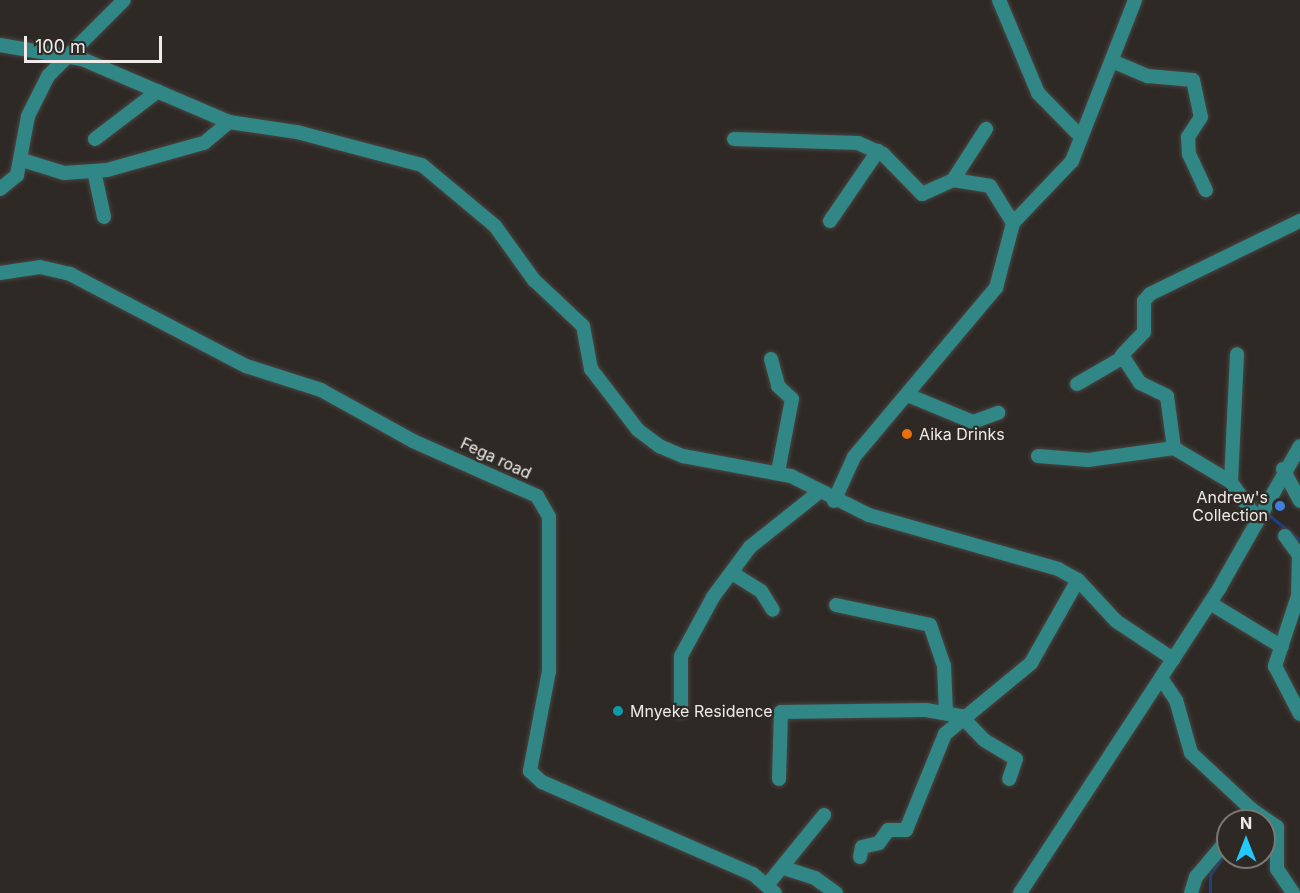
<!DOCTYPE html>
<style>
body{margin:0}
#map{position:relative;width:1300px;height:893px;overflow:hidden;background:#2e2925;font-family:Inter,sans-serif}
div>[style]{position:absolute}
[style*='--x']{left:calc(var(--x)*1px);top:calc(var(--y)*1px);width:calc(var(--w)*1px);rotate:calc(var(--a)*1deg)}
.stream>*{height:3px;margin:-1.5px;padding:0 1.5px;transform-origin:1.5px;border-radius:1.5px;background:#1b4183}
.roads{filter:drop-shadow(0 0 2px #494440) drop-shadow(0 0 2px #494440)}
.minor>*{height:14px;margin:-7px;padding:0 7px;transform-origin:7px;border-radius:7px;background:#308786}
.dots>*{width:16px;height:16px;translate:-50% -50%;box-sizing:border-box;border:3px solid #2e2925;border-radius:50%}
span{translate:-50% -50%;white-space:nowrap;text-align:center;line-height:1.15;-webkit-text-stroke:4.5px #2e2925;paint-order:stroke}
.poi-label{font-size:16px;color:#eeebe8}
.left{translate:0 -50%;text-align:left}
.right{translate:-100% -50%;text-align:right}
.street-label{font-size:16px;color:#eeebe8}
.north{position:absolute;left:1216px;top:809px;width:60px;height:60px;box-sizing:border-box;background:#2e2925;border:2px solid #7b7773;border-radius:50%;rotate:0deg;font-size:16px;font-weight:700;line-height:24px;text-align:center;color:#eeebe8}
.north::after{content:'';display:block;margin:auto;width:21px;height:27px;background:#21c9fd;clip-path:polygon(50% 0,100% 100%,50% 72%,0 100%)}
.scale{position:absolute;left:24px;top:36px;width:138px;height:27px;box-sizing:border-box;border:3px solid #eeebe8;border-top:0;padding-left:8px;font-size:18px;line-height:21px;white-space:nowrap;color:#eeebe8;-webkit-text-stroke:4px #2e2925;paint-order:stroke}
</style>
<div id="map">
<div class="stream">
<div style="--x:1266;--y:513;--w:43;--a:38.5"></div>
<div style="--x:1210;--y:893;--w:18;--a:-90"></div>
<div style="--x:1210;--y:875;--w:30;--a:-56"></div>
</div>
<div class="roads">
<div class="minor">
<div style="--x:999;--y:0;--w:101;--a:67.2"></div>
<div style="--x:1038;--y:93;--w:59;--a:45.7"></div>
<div style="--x:0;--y:45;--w:83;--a:9.7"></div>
<div style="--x:82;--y:59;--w:160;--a:23.2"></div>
<div style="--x:229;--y:122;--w:69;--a:8.4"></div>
<div style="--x:297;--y:132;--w:129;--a:14.8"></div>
<div style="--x:422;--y:165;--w:95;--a:39.9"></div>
<div style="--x:495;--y:226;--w:67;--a:54.2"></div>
<div style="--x:534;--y:280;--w:67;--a:43.2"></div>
<div style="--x:583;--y:326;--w:44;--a:79.5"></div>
<div style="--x:591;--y:369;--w:77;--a:52.4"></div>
<div style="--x:638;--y:430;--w:26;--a:37"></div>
<div style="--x:659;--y:446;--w:26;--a:23"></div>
<div style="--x:683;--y:456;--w:110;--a:10.5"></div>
<div style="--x:791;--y:476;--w:87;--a:26.6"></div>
<div style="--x:869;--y:515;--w:197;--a:15.9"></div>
<div style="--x:1058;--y:569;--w:23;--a:29"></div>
<div style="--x:1078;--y:580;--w:56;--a:47.2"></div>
<div style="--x:1116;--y:621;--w:69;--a:33.7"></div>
<div style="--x:1112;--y:61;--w:39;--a:23"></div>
<div style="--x:1148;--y:76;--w:45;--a:5.1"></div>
<div style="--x:1193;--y:80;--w:38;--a:78"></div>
<div style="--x:1201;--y:117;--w:24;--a:123"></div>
<div style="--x:1188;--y:137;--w:17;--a:87"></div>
<div style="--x:1189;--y:154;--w:40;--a:65"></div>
<div style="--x:95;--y:139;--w:79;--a:-37.3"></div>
<div style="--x:734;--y:139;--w:124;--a:1.8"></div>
<div style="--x:858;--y:143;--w:27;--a:24"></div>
<div style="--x:883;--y:154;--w:56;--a:45.7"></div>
<div style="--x:922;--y:194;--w:34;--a:-24"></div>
<div style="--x:953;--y:180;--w:37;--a:9"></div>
<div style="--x:990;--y:186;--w:44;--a:58.1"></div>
<div style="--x:22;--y:160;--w:44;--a:17.2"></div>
<div style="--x:64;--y:173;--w:43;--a:-4"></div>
<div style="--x:107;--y:170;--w:101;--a:-15.6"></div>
<div style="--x:204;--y:143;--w:33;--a:-40"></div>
<div style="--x:94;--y:171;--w:47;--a:77.7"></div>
<div style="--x:953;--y:180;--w:61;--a:-57.1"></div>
<div style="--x:0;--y:189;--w:22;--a:-39"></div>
<div style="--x:17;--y:175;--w:60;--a:-79.4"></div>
<div style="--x:28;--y:116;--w:45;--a:-63.4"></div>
<div style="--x:48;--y:76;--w:107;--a:-45"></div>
<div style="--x:830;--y:221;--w:85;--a:-55.6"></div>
<div style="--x:0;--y:273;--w:40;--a:-8.5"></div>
<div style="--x:40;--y:267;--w:31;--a:13"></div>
<div style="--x:70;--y:274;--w:199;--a:27.6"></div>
<div style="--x:246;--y:366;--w:79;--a:17.7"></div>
<div style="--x:321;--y:390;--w:105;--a:29"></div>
<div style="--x:413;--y:441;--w:136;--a:23.9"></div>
<div style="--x:537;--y:496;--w:24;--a:60"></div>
<div style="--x:549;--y:517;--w:154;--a:90"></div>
<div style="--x:549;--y:671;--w:102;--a:100.8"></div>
<div style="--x:530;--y:771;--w:16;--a:43"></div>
<div style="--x:542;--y:782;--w:230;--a:23.6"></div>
<div style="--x:753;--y:874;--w:29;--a:41"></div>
<div style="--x:771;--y:359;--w:28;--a:75"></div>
<div style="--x:778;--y:386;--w:19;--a:43"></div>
<div style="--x:792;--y:399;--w:74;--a:100.9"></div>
<div style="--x:1077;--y:384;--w:52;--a:-30"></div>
<div style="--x:910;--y:396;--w:68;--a:22.4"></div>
<div style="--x:973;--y:422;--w:27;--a:-20"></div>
<div style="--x:1038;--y:456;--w:50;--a:4.6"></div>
<div style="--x:1088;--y:460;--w:87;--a:-7.9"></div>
<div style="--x:1283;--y:469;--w:36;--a:62"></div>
<div style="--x:1231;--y:482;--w:128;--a:-87.3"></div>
<div style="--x:834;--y:501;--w:48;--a:-65.6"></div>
<div style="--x:854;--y:457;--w:221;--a:-50"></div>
<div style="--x:996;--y:288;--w:67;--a:-75.3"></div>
<div style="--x:1013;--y:223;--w:86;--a:-46.4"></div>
<div style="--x:1072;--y:161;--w:173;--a:-68.6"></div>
<div style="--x:1257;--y:519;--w:45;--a:-125.1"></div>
<div style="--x:1231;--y:482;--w:66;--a:-149.2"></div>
<div style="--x:1174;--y:448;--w:52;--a:-97.7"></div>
<div style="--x:1167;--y:396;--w:30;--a:-154"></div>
<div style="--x:1140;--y:383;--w:33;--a:-123"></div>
<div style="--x:1122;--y:355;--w:32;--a:-46"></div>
<div style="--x:1144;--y:332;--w:31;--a:-90"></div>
<div style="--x:1144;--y:301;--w:9;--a:-49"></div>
<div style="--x:1150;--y:294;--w:167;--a:-26"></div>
<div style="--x:1285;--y:536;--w:24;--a:54"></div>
<div style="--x:1299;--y:555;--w:41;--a:91.4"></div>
<div style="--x:1298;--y:596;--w:74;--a:108.2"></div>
<div style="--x:1275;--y:666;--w:54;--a:62.5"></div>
<div style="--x:732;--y:573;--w:34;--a:32"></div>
<div style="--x:761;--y:591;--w:22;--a:58"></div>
<div style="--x:1210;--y:603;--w:84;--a:31.4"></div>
<div style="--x:836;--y:605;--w:96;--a:12"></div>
<div style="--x:930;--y:625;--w:43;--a:71.1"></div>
<div style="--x:944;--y:666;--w:45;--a:87.5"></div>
<div style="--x:1161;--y:678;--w:27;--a:56"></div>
<div style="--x:1176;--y:700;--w:55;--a:74.2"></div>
<div style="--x:1191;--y:753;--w:82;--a:43"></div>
<div style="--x:1251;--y:809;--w:15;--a:127"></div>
<div style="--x:681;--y:712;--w:56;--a:-90"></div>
<div style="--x:681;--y:656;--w:67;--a:-61.5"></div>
<div style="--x:713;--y:597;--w:62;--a:-53.5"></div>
<div style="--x:750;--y:547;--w:87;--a:-38.5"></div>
<div style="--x:779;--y:779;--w:67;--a:-88.3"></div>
<div style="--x:781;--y:712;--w:145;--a:-0.8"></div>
<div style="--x:926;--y:710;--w:36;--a:10"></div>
<div style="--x:961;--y:716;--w:33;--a:46"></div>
<div style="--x:984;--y:740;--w:37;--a:31"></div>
<div style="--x:1016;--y:759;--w:21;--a:109"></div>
<div style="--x:1251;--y:809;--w:32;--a:35"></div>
<div style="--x:1277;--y:827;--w:42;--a:90"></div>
<div style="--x:1277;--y:869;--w:29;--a:56"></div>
<div style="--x:860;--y:857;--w:10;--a:-79"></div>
<div style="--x:862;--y:847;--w:17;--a:-13"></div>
<div style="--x:879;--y:843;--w:16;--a:-55"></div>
<div style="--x:888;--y:830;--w:18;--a:0"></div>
<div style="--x:906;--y:830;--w:104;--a:-67.9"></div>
<div style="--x:945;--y:734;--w:112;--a:-39.5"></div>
<div style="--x:1031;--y:663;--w:95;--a:-60.5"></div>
<div style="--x:784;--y:868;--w:33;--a:18"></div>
<div style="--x:815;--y:878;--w:26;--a:36"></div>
<div style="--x:768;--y:884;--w:89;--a:-50.9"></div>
<div style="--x:1020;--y:893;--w:366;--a:-56.8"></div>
<div style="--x:1220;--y:587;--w:162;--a:-60.4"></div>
<div style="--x:1191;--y:893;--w:17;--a:-73"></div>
<div style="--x:1196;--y:877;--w:50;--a:-49.9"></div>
</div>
</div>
<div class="dots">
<div style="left:907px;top:434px;background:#e8710a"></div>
<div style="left:1280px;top:506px;background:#3f7fe0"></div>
<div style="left:618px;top:711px;background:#0f9aa8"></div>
</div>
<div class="poi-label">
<span class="left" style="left:919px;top:434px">Aika Drinks</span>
<span class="right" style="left:1268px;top:506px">Andrew's<br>Collection</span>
<span class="left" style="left:630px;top:711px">Mnyeke Residence</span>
</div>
<div class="street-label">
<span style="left:496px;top:458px;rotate:25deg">Fega road</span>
</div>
<div class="north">N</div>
<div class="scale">100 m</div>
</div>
